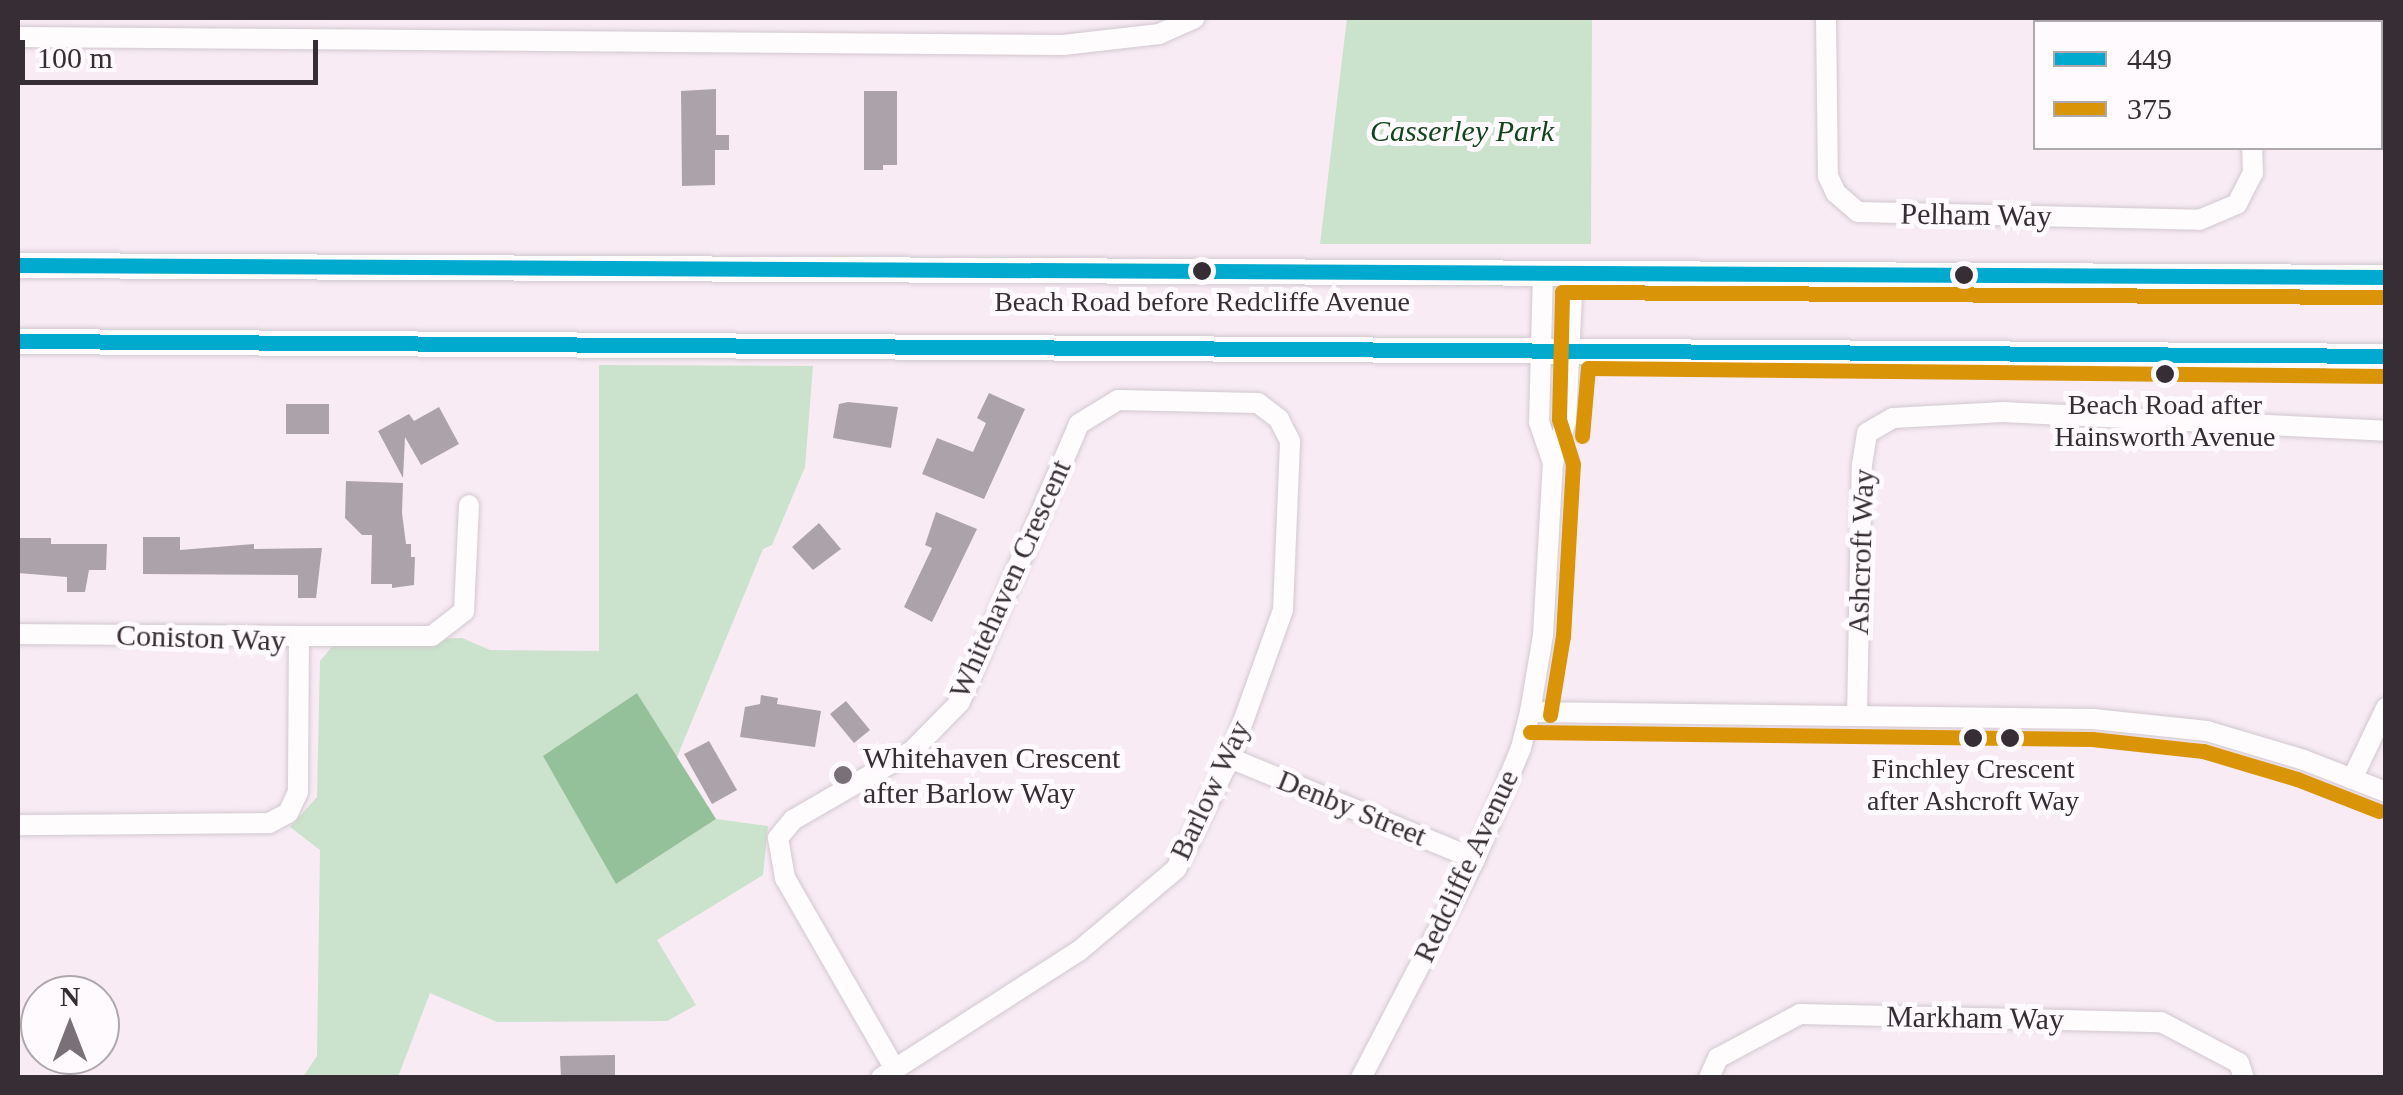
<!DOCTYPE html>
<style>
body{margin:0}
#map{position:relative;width:2403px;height:1095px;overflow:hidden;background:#f8ebf4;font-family:"Times New Roman",serif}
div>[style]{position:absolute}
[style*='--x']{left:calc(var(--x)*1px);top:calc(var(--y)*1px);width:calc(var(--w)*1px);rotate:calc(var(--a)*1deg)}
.green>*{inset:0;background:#cbe2cc}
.water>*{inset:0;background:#95c19a}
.building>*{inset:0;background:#aca2a9}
.roads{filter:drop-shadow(0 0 2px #d2c8cf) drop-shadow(0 0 2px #d2c8cf)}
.minor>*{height:20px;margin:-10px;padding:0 10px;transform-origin:10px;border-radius:10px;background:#fefcfd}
.major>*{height:25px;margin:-12.5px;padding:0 12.5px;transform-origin:12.5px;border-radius:12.5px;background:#fefcfd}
.bus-1>*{height:15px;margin:-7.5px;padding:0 7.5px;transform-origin:7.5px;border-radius:7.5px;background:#00a9ce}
.bus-2>*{height:15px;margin:-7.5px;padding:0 7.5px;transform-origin:7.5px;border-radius:7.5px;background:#da9408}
.dots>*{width:28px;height:28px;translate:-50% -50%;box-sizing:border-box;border:5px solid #fefafd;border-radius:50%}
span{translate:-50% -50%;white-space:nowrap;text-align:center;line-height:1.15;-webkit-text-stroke:10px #fefafd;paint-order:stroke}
.bus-label{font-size:28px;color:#362e34}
.park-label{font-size:30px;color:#13451d;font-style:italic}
.street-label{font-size:30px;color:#362e34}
.poi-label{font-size:30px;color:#362e34}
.left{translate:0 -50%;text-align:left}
.frame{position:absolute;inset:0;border:20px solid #362e34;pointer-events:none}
.legend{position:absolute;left:2033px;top:20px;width:350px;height:130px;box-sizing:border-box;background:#fefafd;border:2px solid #aea8ad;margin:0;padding:12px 18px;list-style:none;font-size:30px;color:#362e34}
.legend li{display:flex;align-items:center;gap:20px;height:50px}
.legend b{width:50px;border:2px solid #aea8ad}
.north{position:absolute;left:20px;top:975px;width:100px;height:100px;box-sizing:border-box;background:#fefafd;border:2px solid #aea8ad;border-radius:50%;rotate:0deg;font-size:28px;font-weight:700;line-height:40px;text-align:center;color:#362e34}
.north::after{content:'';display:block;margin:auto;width:35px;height:45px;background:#7a7077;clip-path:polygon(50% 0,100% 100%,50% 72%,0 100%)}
.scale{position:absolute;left:20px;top:40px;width:298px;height:45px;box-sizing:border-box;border:5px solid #362e34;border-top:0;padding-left:12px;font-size:30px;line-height:35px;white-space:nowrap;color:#362e34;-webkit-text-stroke:8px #fefafd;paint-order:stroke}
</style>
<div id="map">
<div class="green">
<div style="clip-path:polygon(1347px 18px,1592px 18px,1591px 244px,1320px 244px)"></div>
<div style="clip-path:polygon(599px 365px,813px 366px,805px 467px,772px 545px,763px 549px,677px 757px,637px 693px,616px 884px,716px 819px,768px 826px,763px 875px,657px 940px,696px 1005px,667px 1021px,497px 1022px,430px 993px,398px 1077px,303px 1077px,317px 1056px,320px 850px,290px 827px,317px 797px,320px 661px,337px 641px,462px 638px,490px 650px,599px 651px)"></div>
</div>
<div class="water">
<div style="clip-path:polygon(637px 693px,716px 819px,616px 884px,543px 756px)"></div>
</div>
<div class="building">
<div style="clip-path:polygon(716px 89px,716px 135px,729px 135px,729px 150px,715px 150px,715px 185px,682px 186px,681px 91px)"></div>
<div style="clip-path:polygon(864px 91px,897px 91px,897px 165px,883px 165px,883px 170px,864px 170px)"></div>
<div style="clip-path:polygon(989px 393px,1025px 409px,984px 499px,922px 474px,937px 438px,973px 452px,986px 423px,977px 418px)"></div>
<div style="clip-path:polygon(848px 402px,898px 407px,891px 448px,833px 438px,839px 404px)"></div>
<div style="clip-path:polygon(286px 404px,329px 404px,329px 434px,286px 434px)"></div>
<div style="clip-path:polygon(439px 407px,459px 444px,421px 465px,405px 437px,403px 478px,378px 431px,409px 414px,414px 421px)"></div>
<div style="clip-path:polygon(346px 481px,403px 483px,402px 513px,406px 544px,411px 544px,411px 557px,415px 557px,414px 585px,392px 588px,392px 584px,371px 584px,372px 535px,362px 535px,345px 518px)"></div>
<div style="clip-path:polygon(936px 512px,977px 529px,932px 622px,904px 607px,932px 548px,925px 545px)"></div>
<div style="clip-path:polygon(819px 523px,841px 549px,813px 570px,792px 547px)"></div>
<div style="clip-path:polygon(143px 537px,180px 537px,180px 550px,254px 544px,254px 549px,322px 548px,316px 598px,298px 598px,298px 575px,143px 574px)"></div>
<div style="clip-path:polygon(18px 538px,51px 538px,51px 544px,107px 544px,106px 570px,89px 570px,85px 592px,67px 592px,67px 577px,18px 573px)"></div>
<div style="clip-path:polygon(761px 695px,778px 698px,777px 704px,821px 711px,815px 747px,740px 737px,745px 707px,760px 704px)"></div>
<div style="clip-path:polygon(846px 701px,870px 730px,854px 743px,830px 714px)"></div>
<div style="clip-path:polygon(709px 741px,737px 790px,712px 804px,684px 754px)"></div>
<div style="clip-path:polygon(615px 1055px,615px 1078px,561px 1078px,560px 1056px)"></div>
</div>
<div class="roads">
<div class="minor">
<div style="--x:1826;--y:18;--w:158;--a:89.3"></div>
<div style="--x:1828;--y:176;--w:19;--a:65"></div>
<div style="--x:1836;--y:193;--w:29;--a:41"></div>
<div style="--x:1858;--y:212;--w:341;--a:1.3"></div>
<div style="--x:2199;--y:220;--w:41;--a:-22.8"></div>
<div style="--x:2237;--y:204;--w:35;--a:-63"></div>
<div style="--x:2253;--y:173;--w:25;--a:-92"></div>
<div style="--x:2252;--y:22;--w:4;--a:-90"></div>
<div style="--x:18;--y:37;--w:1045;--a:0.44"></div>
<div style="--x:1063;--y:45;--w:97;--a:-6.5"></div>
<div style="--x:1159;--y:34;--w:39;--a:-24"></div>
<div style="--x:1543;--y:272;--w:150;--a:91.5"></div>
<div style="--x:1539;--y:422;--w:43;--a:71.1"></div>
<div style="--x:18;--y:634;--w:281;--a:0.4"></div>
<div style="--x:299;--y:636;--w:156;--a:90.4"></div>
<div style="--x:298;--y:792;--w:23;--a:115"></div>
<div style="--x:288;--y:813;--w:21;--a:152"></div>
<div style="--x:269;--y:823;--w:251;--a:179.5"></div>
<div style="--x:299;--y:636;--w:133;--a:0"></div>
<div style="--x:432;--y:636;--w:41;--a:-38"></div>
<div style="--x:464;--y:611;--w:106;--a:-87.3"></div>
<div style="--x:1530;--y:712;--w:563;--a:0.71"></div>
<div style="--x:2093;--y:719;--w:115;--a:6"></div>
<div style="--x:2207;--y:731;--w:101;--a:16.6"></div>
<div style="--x:2304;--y:760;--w:88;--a:21.3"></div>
<div style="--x:1857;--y:716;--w:251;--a:-88.9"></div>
<div style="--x:1862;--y:465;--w:32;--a:-81"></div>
<div style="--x:1867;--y:433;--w:30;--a:-30"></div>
<div style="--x:1893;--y:418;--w:110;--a:-3.1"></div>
<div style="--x:2003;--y:412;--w:383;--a:2.8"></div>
<div style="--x:1230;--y:758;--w:265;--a:22.4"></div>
<div style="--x:2352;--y:779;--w:79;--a:-64.4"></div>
<div style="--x:881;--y:1078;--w:17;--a:-33"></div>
<div style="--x:895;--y:1069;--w:219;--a:-32.7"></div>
<div style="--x:1079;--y:951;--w:127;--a:-40.2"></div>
<div style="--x:1176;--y:869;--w:123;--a:-64.1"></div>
<div style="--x:1230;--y:758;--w:157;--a:-70.3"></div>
<div style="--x:1283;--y:610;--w:169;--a:-87.6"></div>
<div style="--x:1290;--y:441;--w:25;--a:-117"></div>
<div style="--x:1279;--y:419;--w:26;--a:-143"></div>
<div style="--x:1258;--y:403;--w:140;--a:-178.8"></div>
<div style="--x:1118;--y:400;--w:46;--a:148.4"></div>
<div style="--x:1079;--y:424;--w:302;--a:113.2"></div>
<div style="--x:960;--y:702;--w:69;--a:134.4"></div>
<div style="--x:912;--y:751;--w:138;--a:149.9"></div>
<div style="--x:793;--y:820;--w:23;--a:130"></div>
<div style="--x:778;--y:838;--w:41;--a:80.1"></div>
<div style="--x:785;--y:878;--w:220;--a:60.1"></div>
<div style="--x:1361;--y:1078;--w:247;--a:-62.5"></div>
<div style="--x:1475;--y:859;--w:120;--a:-67.5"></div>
<div style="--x:1521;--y:748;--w:37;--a:-76"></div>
<div style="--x:1530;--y:712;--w:78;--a:-80.4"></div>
<div style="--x:1543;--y:635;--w:172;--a:-86.7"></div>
<div style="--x:1553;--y:463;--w:44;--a:-72.8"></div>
<div style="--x:1566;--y:421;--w:149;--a:-87.3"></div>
<div style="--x:1709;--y:1078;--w:22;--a:-66"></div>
<div style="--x:1718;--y:1058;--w:93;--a:-28.2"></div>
<div style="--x:1800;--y:1014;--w:361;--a:1.3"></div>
<div style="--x:2161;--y:1022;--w:88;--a:27.7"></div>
<div style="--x:2239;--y:1063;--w:16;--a:72"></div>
</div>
<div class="major">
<div style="--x:18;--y:265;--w:2368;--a:0.29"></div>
<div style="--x:18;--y:341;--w:2368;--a:0.36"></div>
</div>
</div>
<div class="bus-1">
<div style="--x:18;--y:265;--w:2368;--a:0.29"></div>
<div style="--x:18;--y:341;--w:2368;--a:0.36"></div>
</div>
<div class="bus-2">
<div style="--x:1582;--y:436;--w:68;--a:-85"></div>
<div style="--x:1588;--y:368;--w:798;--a:0.57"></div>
<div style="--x:1550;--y:715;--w:80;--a:-80.7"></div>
<div style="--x:1563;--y:636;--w:172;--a:-86.7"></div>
<div style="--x:1573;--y:464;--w:47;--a:-107.3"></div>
<div style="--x:1559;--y:419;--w:127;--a:-88.6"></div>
<div style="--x:1562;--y:292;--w:824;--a:0.35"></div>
<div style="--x:1530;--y:732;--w:562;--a:0.71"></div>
<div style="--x:2092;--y:739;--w:112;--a:6.2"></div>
<div style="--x:2203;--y:751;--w:98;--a:16.6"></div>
<div style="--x:2297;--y:779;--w:88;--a:21.3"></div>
</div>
<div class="dots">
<div style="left:1202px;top:271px;background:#362e34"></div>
<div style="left:1964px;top:275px;background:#362e34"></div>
<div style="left:2165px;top:374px;background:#362e34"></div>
<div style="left:1973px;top:738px;background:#362e34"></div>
<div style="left:2010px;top:738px;background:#362e34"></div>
<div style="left:843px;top:775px;background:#7a7077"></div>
</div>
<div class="bus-label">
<span style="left:1202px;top:302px">Beach Road before Redcliffe Avenue</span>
<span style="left:2165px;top:421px">Beach Road after<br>Hainsworth Avenue</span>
<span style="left:1973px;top:785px">Finchley Crescent<br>after Ashcroft Way</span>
</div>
<div class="park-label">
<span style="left:1462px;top:131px">Casserley Park</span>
</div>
<div class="street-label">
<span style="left:1976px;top:215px;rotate:1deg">Pelham Way</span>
<span style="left:1861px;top:552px;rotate:-88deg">Ashcroft Way</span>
<span style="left:1010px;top:579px;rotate:-66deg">Whitehaven Crescent</span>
<span style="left:201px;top:638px;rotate:2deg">Coniston Way</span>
<span style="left:1210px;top:790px;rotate:-65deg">Barlow Way</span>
<span style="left:1352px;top:808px;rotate:22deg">Denby Street</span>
<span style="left:1466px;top:866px;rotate:-65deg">Redcliffe Avenue</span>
<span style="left:1975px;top:1018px;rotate:1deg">Markham Way</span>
</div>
<div class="poi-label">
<span class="left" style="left:863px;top:775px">Whitehaven Crescent<br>after Barlow Way</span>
</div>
<div class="frame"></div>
<ul class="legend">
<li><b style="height:12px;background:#00a9ce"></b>449</li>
<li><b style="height:12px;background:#da9408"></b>375</li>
</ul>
<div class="north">N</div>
<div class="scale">100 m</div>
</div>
